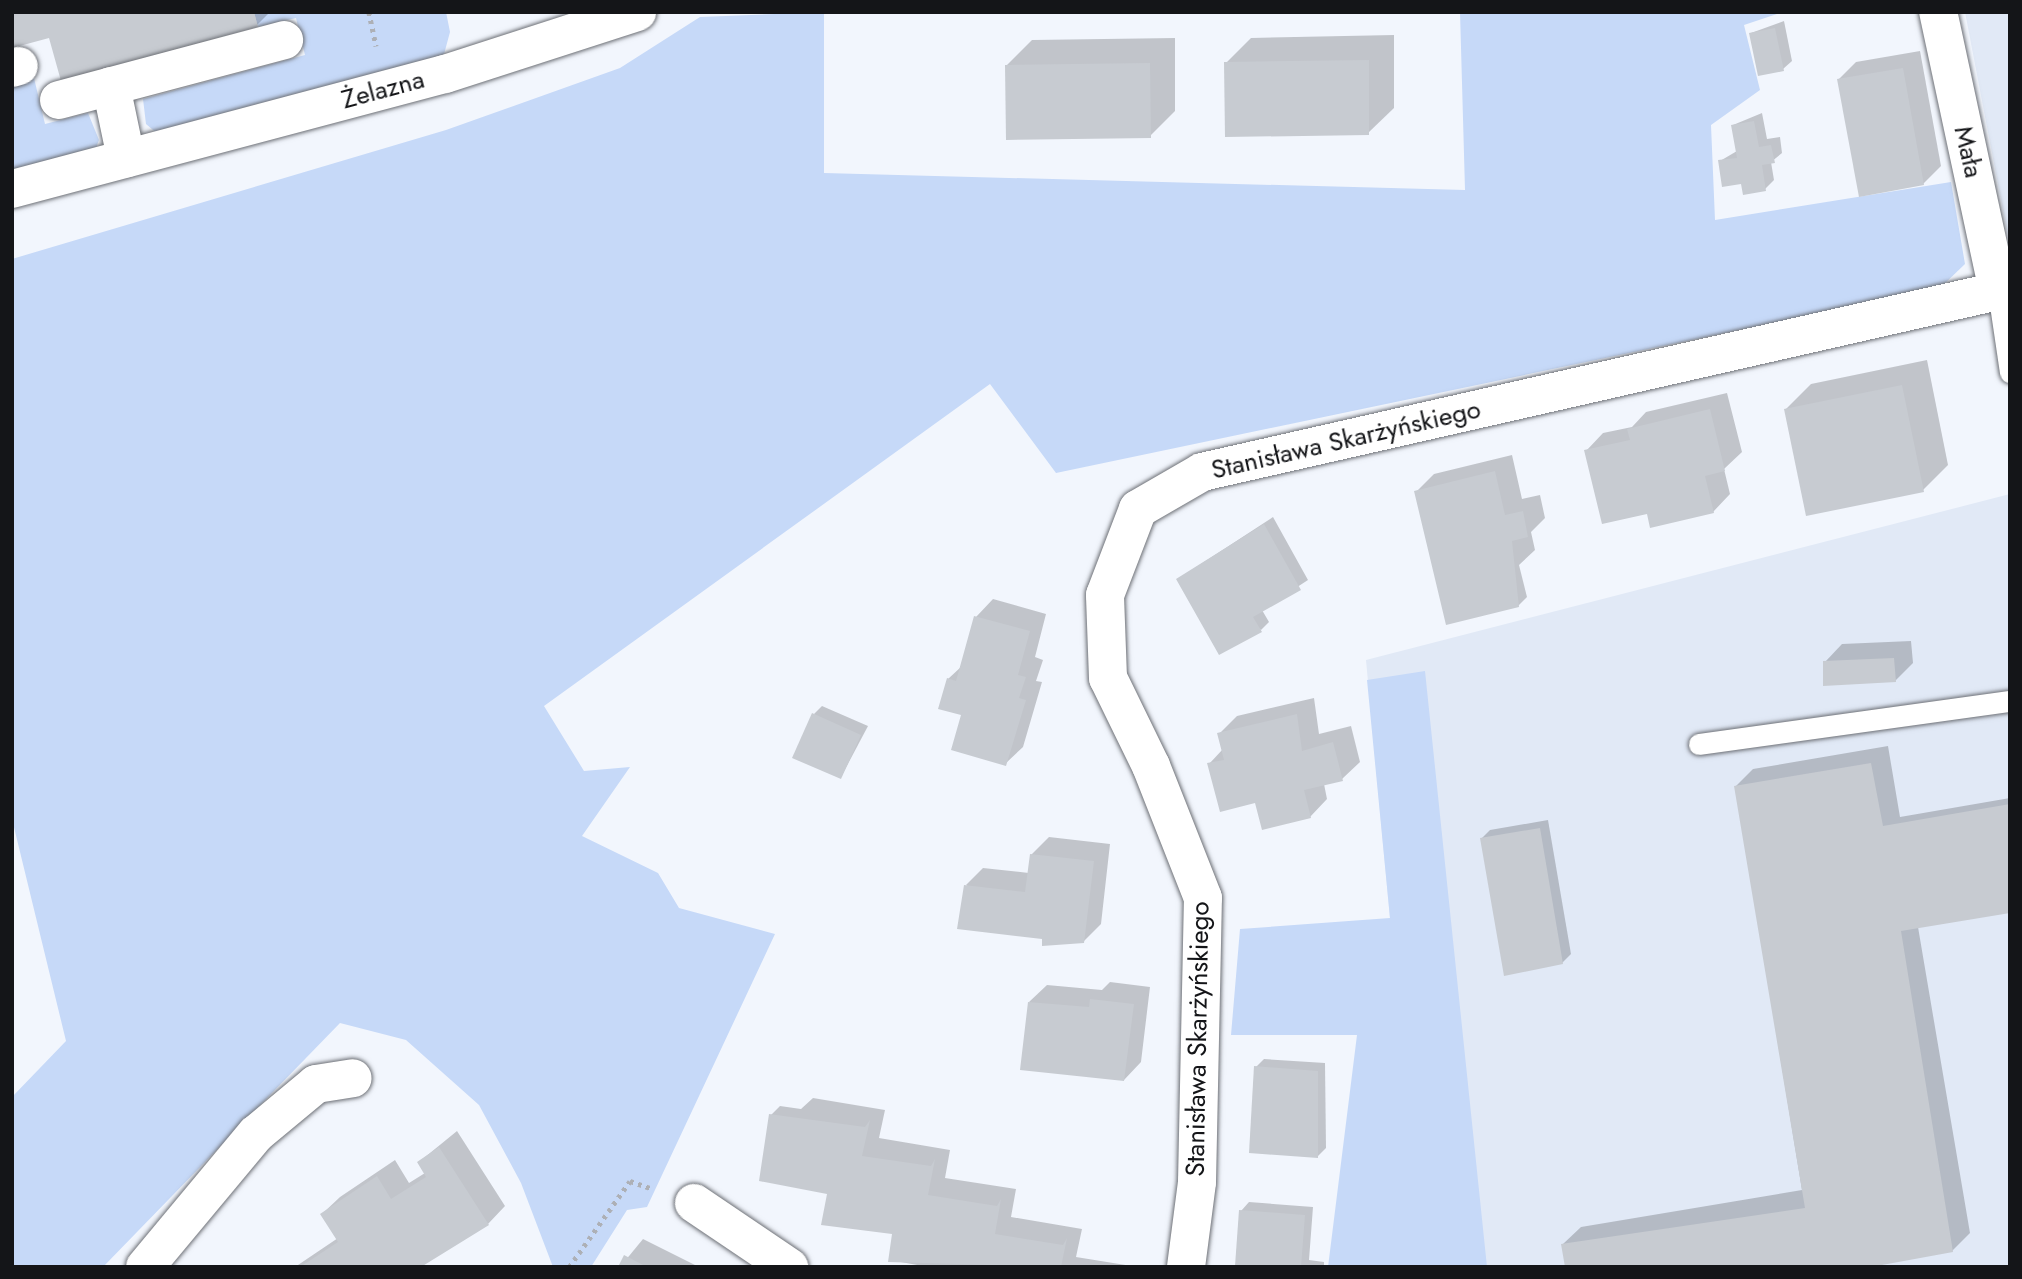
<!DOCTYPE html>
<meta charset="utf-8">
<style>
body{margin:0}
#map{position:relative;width:2022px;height:1279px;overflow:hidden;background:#f2f6fd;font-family:Jost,sans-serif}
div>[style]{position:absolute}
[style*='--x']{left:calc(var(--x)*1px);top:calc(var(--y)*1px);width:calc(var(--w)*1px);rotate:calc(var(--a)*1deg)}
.built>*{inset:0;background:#e1e9f6}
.green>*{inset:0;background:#c6d9f8}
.shadow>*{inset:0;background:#0003}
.building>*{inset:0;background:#c7cbd1}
.path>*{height:4.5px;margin-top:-2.25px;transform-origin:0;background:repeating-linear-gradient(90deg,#adb0b6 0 3.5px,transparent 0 8.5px)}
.roads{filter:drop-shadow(0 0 2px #6d7076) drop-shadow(0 0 2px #6d7076)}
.lane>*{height:21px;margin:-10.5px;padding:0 10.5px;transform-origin:10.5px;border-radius:10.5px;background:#fff}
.street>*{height:38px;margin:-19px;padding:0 19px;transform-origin:19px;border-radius:19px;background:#fff}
span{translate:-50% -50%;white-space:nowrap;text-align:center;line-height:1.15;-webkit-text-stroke:5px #fff;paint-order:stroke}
.street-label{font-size:26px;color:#141518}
.frame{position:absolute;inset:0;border:14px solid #141518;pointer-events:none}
</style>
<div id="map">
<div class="built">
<div style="clip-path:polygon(1965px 12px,2010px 12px,2010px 247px)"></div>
<div style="clip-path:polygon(2010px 494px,2010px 1267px,1437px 1267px,1390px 919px,1366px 660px)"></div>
</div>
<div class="green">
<div style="clip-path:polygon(254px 12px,446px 12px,450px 32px,443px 58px,159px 135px,146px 124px,143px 99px,305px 55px,296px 18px,258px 27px)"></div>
<div style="clip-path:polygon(824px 12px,824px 173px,1465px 190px,1460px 12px,1783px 12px,1744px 25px,1760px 90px,1711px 125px,1715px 220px,1951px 182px,1965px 264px,1940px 288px,1056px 473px,990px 384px,544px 706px,584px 771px,630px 767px,582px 836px,658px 873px,679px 908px,775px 934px,647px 1207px,627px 1210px,591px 1267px,553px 1267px,521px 1183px,479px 1105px,406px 1040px,340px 1023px,103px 1267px,12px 1267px,12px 1097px,66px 1041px,12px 819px,12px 259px,446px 130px,620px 68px,700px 17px)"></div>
<div style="clip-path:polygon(34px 78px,45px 124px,88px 113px,99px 140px,94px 153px,12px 177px,12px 85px)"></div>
<div style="clip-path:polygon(1425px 671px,1487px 1267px,1328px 1267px,1357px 1035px,1231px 1035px,1240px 929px,1390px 918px,1367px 680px)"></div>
</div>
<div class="shadow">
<div style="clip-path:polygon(12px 12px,270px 12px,257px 25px,50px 36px)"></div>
<div style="clip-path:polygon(1784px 21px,1792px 61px,1783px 69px,1751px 33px)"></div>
<div style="clip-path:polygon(1394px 35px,1394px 108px,1368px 133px,1226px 63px,1251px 38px)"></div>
<div style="clip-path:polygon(1175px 38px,1175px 111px,1150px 136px,1007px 65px,1032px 40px)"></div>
<div style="clip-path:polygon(1920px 51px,1941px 166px,1923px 184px,1839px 79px,1856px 62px)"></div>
<div style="clip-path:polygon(1762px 113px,1767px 139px,1780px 137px,1782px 153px,1771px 162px,1774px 180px,1765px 189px,1742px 182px,1720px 161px,1737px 151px,1733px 125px)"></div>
<div style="clip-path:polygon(1927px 360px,1948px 465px,1923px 490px,1786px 409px,1811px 384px)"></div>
<div style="clip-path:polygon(1727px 393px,1742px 452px,1724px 469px,1730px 494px,1713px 512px,1648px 512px,1586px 451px,1603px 433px,1632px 427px,1646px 412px)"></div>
<div style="clip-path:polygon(1512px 455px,1522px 499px,1540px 495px,1545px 518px,1531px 532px,1535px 550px,1519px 565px,1527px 597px,1518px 606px,1416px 492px,1434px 474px)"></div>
<div style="clip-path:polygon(1273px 517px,1308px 580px,1262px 610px,1269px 622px,1261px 630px,1178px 579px)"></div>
<div style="clip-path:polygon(993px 599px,1046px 614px,1035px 657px,1043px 660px,1036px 681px,1042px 682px,1023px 747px,1005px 764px,963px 713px,948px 679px,962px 666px,976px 617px)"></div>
<div style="clip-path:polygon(1911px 641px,1913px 663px,1895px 681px,1825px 662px,1842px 644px)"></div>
<div style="clip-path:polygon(1314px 698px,1319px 734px,1351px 726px,1360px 762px,1342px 779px,1324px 784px,1327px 799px,1310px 817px,1256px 800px,1209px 764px,1223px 749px,1219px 734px,1237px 716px)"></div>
<div style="clip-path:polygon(822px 706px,868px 726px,841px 777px,814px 714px)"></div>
<div style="clip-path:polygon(1888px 746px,1900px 817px,2010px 798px,2010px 911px,1918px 927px,1970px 1233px,1952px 1251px,1563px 1244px,1581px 1227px,1802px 1190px,1736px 786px,1753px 769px)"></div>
<div style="clip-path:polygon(1548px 820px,1571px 954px,1562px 963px,1481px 839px,1490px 830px)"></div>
<div style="clip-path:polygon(1049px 837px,1110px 844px,1101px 924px,1083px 942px,1044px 944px,1044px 937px,966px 885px,983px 868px,1029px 873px,1031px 855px)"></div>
<div style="clip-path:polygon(1110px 982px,1150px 987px,1141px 1062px,1124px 1080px,1029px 1002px,1047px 985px,1102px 990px)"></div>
<div style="clip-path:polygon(1264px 1059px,1325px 1063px,1326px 1148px,1318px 1156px,1256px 1067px)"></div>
<div style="clip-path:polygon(813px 1098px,885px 1110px,879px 1138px,950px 1150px,945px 1178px,1016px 1189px,1011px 1217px,1082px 1229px,1076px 1257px,1138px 1267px,928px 1267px,890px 1260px,894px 1233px,829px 1193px,771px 1115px,780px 1106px,801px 1109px)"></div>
<div style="clip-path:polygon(457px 1131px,505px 1206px,488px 1224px,399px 1267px,295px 1267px,338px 1238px,322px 1214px,340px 1197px,395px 1160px,409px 1183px,425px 1173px,419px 1162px)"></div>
<div style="clip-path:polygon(1249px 1202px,1313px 1207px,1309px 1260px,1324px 1262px,1324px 1267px,1239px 1267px,1241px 1211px)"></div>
<div style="clip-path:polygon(643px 1239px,699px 1267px,620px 1267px)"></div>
</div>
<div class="building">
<div style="clip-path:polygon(12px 12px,254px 12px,258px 27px,61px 81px,49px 38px,12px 48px)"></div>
<div style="clip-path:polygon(1775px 28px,1784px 71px,1758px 76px,1749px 33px)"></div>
<div style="clip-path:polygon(1369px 60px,1369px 135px,1225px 137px,1224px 62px)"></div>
<div style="clip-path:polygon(1150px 63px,1151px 138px,1006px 140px,1005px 65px)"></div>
<div style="clip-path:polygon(1903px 68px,1924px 185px,1859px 197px,1837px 79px)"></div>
<div style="clip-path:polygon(1754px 121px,1759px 147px,1771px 145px,1775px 163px,1762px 165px,1766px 191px,1743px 195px,1741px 184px,1722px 187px,1718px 160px,1737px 158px,1731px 125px)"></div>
<div style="clip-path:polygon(1902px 385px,1924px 492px,1806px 516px,1784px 409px)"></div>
<div style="clip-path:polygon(1710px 409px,1725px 471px,1705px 476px,1714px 513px,1650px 528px,1647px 514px,1602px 524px,1584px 450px,1630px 440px,1627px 429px)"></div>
<div style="clip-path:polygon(1495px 471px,1505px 515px,1523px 511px,1528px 537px,1512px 541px,1519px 607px,1446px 625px,1414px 491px)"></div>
<div style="clip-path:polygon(1264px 524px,1301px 590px,1253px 617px,1262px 632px,1219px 655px,1176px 579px)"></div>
<div style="clip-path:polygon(974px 616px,1030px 631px,1018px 675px,1026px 677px,1019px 698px,1026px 700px,1006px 766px,951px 750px,961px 715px,938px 709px,947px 678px,956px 681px)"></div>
<div style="clip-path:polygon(1894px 658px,1896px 682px,1823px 686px,1823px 661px)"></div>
<div style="clip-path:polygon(812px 713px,861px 735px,841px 779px,792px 758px)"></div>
<div style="clip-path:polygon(1297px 714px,1302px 751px,1333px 742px,1343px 781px,1304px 790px,1311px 818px,1262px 830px,1255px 803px,1220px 812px,1207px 763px,1224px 760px,1217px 733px)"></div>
<div style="clip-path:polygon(1871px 763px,1883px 826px,2010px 804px,2010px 913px,1901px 931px,1953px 1252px,1871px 1267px,1565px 1267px,1561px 1244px,1805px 1208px,1734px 786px)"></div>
<div style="clip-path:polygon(1540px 828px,1563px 964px,1504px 976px,1480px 838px)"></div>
<div style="clip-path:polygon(1030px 854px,1094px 861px,1084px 943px,1042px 946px,1042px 939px,957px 929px,964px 885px,1025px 892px)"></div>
<div style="clip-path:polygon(1090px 999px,1134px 1004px,1124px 1081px,1020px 1070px,1028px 1002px,1089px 1007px)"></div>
<div style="clip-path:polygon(1254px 1066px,1318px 1071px,1318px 1158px,1249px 1153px)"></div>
<div style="clip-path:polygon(769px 1114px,865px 1127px,870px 1120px,862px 1156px,931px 1166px,935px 1159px,928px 1195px,997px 1206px,1001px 1199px,995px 1234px,1063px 1245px,1067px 1238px,1061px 1267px,888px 1262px,892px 1234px,821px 1225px,827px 1194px,759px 1181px)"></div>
<div style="clip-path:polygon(439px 1147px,489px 1225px,421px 1267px,300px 1267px,338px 1242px,320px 1214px,377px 1176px,391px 1199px,426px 1177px,417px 1162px)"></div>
<div style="clip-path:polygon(1239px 1210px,1305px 1215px,1301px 1267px,1235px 1266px)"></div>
<div style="clip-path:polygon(624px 1255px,647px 1267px,618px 1267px)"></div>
</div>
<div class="path">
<div style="--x:369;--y:12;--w:35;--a:78"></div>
<div style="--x:569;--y:1267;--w:105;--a:-54.7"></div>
<div style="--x:630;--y:1181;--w:24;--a:19"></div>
</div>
<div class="roads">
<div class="lane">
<div style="--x:1998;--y:291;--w:82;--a:81.6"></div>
<div style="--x:1699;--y:744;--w:314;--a:-7.9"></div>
</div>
<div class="street">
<div style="--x:12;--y:68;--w:7;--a:-16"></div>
<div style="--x:111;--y:86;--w:74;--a:78.2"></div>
<div style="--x:59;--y:100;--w:233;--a:-14.9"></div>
<div style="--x:12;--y:189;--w:448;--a:-14.9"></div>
<div style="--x:445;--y:74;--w:202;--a:-17.9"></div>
<div style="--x:694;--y:1203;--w:115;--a:34"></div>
<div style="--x:145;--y:1267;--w:173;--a:-50.2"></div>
<div style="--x:256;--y:1134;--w:78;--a:-39.8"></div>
<div style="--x:316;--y:1084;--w:37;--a:-9"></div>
<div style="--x:1186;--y:1267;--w:86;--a:-82.6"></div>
<div style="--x:1197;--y:1182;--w:284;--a:-88.8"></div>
<div style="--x:1203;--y:898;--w:142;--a:-111.5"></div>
<div style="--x:1151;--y:766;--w:98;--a:-116"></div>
<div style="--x:1108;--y:678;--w:83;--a:-92.1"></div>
<div style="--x:1105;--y:595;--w:92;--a:-69"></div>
<div style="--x:1138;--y:509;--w:74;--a:-30"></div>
<div style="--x:1202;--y:472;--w:816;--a:-12.81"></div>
<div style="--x:1998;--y:291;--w:285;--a:-102.1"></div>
</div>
</div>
<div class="street-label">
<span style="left:383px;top:90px;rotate:-15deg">Żelazna</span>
<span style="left:1968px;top:152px;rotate:77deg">Mała</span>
<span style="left:1346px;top:440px;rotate:-13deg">Stanisława Skarżyńskiego</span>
<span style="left:1198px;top:1039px;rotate:-89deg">Stanisława Skarżyńskiego</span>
</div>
<div class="frame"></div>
</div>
